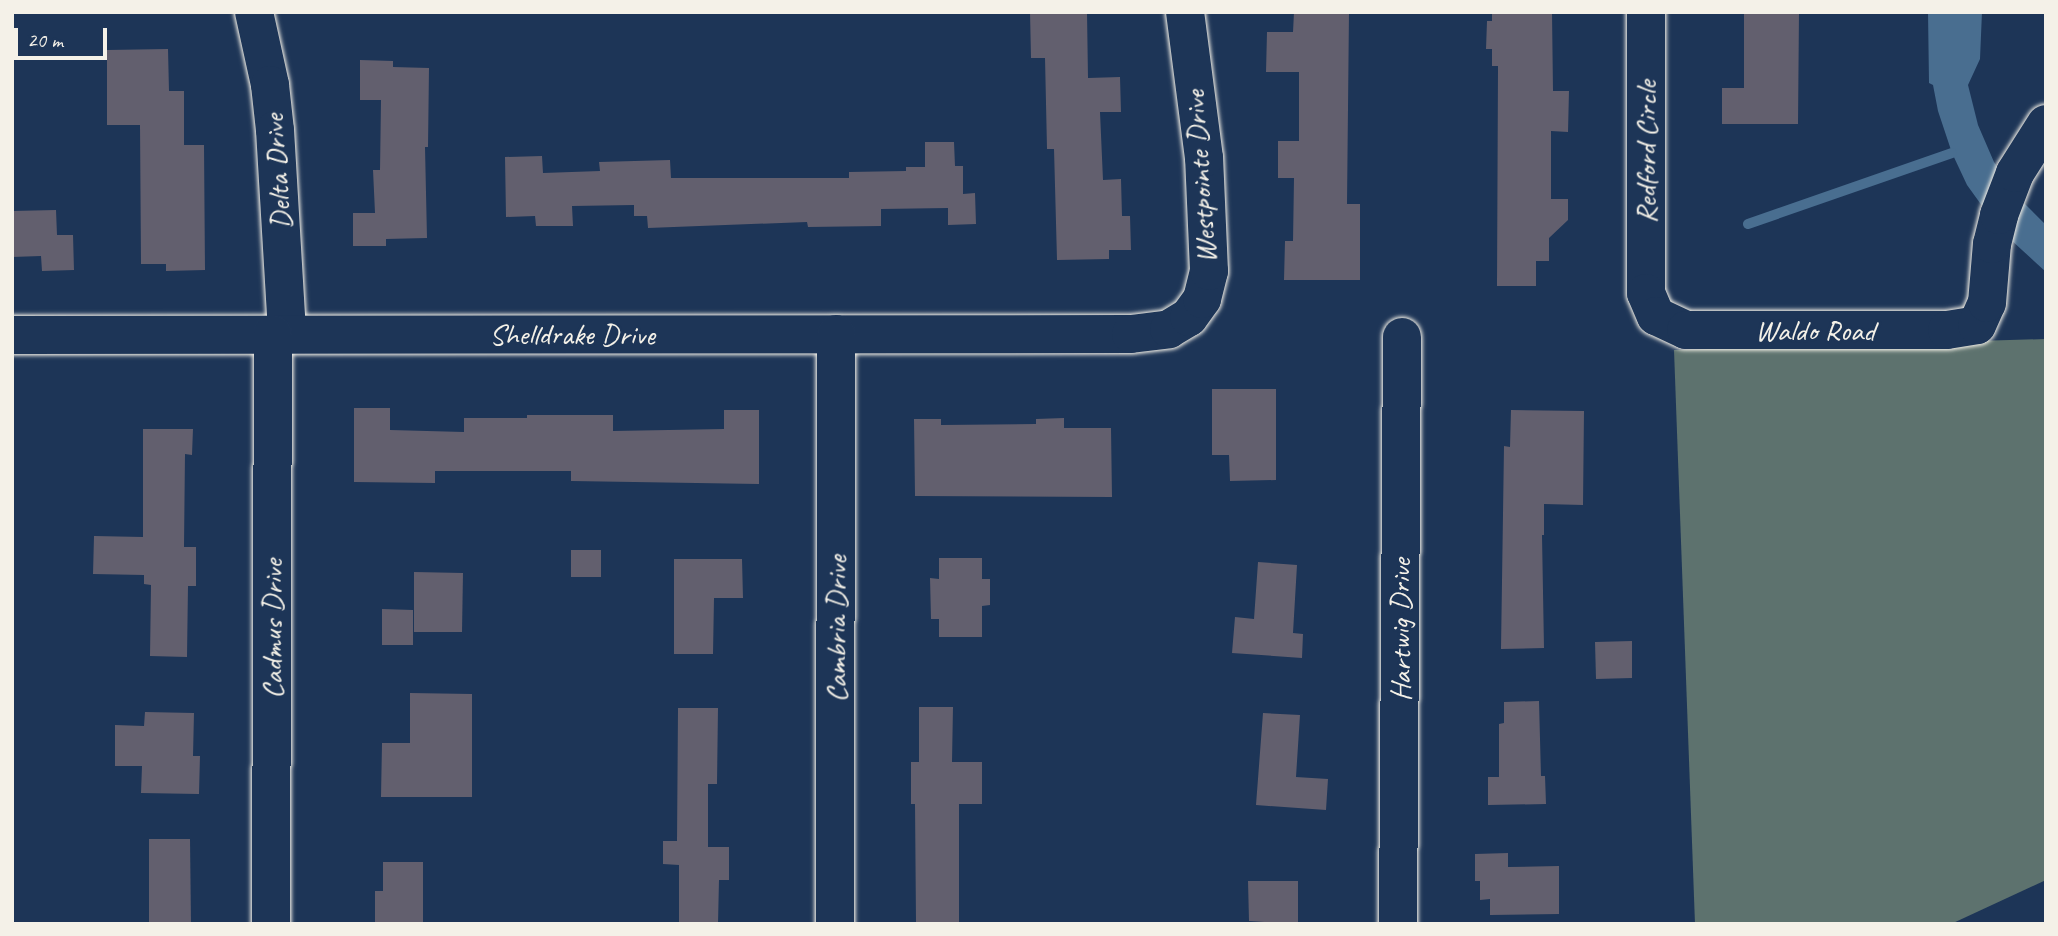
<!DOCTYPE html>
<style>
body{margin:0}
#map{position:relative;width:2058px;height:936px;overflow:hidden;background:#1d3557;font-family:Caveat,sans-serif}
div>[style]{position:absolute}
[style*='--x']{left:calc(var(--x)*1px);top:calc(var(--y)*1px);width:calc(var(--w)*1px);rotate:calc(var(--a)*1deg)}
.green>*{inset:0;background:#5d726e}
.water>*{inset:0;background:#496e90}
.stream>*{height:10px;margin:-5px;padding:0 5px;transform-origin:5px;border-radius:5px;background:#496e90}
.building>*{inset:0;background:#625f6e}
.roads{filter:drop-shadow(0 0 2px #f4f1e8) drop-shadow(0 0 2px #f4f1e8)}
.minor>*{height:38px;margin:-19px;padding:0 19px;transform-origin:19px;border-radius:19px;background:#1d3557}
span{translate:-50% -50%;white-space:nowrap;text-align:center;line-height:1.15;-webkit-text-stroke:5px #1d3557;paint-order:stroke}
.street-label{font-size:30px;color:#f4f1e8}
.frame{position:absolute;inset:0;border:14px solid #f4f1e8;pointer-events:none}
.scale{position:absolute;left:14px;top:28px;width:93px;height:32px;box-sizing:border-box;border:4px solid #f4f1e8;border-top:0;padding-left:9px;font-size:21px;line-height:24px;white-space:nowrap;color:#f4f1e8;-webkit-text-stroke:5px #1d3557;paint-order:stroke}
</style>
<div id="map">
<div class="green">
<div style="clip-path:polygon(2046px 339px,2046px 880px,1951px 924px,1695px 924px,1674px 350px)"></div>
</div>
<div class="water">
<div style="clip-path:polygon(1928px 12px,1982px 12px,1980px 59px,1968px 85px,1978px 125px,1994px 162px,2017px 196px,2046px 225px,2046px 272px,1998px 228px,1967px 185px,1952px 153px,1938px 111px,1933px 85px,1929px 83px)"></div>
</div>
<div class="stream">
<div style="--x:1748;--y:224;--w:216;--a:-19.2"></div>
</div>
<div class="building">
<div style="clip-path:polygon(1030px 12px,1087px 12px,1088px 78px,1120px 77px,1121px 112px,1100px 112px,1103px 180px,1121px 179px,1122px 216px,1130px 216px,1131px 250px,1109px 250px,1109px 259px,1057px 260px,1054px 149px,1047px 149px,1045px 58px,1031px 58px)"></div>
<div style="clip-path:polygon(1294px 12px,1349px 12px,1347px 204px,1360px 204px,1360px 280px,1284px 280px,1285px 241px,1293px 241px,1294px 178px,1278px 178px,1278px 141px,1299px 141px,1299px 72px,1266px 72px,1267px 32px,1293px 32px)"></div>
<div style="clip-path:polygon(1492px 12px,1552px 12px,1553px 91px,1569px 91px,1568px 132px,1551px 131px,1551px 199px,1568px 199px,1568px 220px,1549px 238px,1549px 261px,1536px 261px,1536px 286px,1497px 286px,1498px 66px,1492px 66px,1492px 49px,1486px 49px,1487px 21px,1492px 21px)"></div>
<div style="clip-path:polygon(1744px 12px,1799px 12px,1798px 124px,1722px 124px,1722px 88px,1744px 88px)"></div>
<div style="clip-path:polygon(168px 49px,169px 91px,184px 91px,184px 145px,204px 145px,205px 270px,166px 271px,166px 264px,141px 264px,140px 125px,107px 125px,107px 50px)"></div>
<div style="clip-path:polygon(360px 60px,393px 61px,393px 67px,429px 68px,428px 147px,425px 147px,427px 238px,386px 239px,386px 246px,353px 246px,353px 213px,375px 213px,373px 170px,380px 170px,381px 100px,360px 100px)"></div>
<div style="clip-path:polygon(925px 142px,954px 142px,955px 166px,963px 166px,963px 194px,975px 193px,976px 224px,948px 225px,948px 208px,881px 209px,881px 226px,808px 227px,807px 222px,648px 228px,647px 216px,634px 216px,634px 205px,572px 206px,573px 226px,536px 226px,535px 216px,506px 217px,505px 157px,542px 156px,543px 173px,600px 171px,599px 162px,670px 160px,671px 178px,849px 178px,849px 172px,906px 171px,906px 167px,925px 167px)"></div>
<div style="clip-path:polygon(56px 210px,57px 235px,73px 235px,74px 270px,42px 271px,41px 256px,12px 257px,12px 211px)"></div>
<div style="clip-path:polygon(1212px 389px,1276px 389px,1276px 480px,1230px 481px,1229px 455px,1212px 455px)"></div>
<div style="clip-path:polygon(354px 408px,390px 408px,390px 430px,464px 432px,464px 418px,527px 418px,527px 415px,613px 415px,613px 431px,724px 429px,724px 410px,759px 410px,759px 484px,571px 481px,571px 471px,435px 471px,435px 483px,354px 482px)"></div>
<div style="clip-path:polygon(1511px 410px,1584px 411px,1583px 505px,1544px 504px,1544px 535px,1542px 535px,1544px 648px,1501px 649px,1504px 446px,1510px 447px)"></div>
<div style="clip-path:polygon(1064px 418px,1064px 428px,1111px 428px,1112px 497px,915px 496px,914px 419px,941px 419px,941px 425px,1036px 424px,1036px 419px)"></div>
<div style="clip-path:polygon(143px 429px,193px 429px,192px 455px,185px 454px,184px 547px,196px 547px,196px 586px,188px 586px,187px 657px,150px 656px,151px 585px,144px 584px,144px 575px,93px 574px,94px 536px,143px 537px)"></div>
<div style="clip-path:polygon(571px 550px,601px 550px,601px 577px,571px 577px)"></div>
<div style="clip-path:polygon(939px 558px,982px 558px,982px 579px,990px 579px,990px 605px,982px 606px,982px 637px,939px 637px,939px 619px,931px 619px,930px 578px,939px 579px)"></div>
<div style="clip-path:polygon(674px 559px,742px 559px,743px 598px,714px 598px,713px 654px,674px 654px)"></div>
<div style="clip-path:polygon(1258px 562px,1297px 565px,1293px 633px,1303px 634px,1302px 658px,1232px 653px,1235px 617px,1254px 619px)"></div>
<div style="clip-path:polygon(414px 572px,463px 573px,462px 632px,414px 632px)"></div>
<div style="clip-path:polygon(382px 609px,413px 610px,413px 645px,382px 645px)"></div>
<div style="clip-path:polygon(1632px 641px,1632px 678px,1596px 679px,1595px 642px)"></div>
<div style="clip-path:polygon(410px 693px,472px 694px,472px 797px,381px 797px,382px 743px,410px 743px)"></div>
<div style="clip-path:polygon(1539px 701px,1541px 776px,1545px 776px,1546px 804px,1488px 805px,1488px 777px,1499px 777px,1499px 724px,1504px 723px,1504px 702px)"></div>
<div style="clip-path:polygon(919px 707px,953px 707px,952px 762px,982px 762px,982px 804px,959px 804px,959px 924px,916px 924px,915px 804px,911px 804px,911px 762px,919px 762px)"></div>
<div style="clip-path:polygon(678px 708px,718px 708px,717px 784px,708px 784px,708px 847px,729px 847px,729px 880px,719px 880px,718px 924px,679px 924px,679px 865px,663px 864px,663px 841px,677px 841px)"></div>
<div style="clip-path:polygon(145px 712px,194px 713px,193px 756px,200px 756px,199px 794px,141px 793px,142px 766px,115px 766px,115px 725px,144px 726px)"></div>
<div style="clip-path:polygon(1263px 713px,1300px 715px,1296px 777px,1328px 779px,1326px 810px,1256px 805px)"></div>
<div style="clip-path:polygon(149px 839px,190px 839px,191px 924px,149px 924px)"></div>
<div style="clip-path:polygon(1508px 853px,1508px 867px,1559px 866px,1559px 914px,1490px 915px,1490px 899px,1480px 900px,1480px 881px,1475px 881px,1475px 854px)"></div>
<div style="clip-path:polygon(383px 862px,423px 862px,423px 924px,375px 924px,375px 891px,383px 891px)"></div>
<div style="clip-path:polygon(1248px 881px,1298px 881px,1298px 924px,1249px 921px)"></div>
</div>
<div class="roads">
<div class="minor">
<div style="--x:254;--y:12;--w:75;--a:77.6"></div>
<div style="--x:270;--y:85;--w:45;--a:83.7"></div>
<div style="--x:275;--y:130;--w:204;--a:86.6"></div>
<div style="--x:1646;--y:12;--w:281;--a:90"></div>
<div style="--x:1646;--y:293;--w:25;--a:67"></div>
<div style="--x:1656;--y:316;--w:33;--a:25"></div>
<div style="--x:1686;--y:330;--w:261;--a:0"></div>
<div style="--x:1947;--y:330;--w:30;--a:-9"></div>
<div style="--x:1977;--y:325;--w:24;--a:-66"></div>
<div style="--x:1987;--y:303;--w:59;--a:-85.2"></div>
<div style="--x:1992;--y:244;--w:30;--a:-76"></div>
<div style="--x:1999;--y:215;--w:45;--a:-69.1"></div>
<div style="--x:2015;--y:173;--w:58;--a:-57.7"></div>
<div style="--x:12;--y:335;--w:1119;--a:-0.05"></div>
<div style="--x:1131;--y:334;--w:38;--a:-7"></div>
<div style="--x:1169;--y:329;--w:23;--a:-31"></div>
<div style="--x:1189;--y:317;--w:22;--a:-54"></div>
<div style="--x:1202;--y:299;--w:29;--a:-76"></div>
<div style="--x:1209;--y:271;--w:113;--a:-92.5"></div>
<div style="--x:1204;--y:158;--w:147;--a:-97.4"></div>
<div style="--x:271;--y:924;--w:590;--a:-89.81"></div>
<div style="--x:835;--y:924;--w:590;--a:-89.9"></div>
<div style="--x:1398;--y:924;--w:587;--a:-89.61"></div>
</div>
</div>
<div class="street-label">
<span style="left:1646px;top:152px;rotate:-90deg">Redford Circle</span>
<span style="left:277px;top:172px;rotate:-94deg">Delta Drive</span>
<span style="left:1200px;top:177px;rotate:-94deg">Westpointe Drive</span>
<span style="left:1815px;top:330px">Waldo Road</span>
<span style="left:572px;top:334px">Shelldrake Drive</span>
<span style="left:272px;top:629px;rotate:-90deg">Cadmus Drive</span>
<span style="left:836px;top:629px;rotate:-90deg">Cambria Drive</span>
<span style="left:1400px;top:630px;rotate:-90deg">Hartwig Drive</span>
</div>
<div class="frame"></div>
<div class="scale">20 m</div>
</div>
